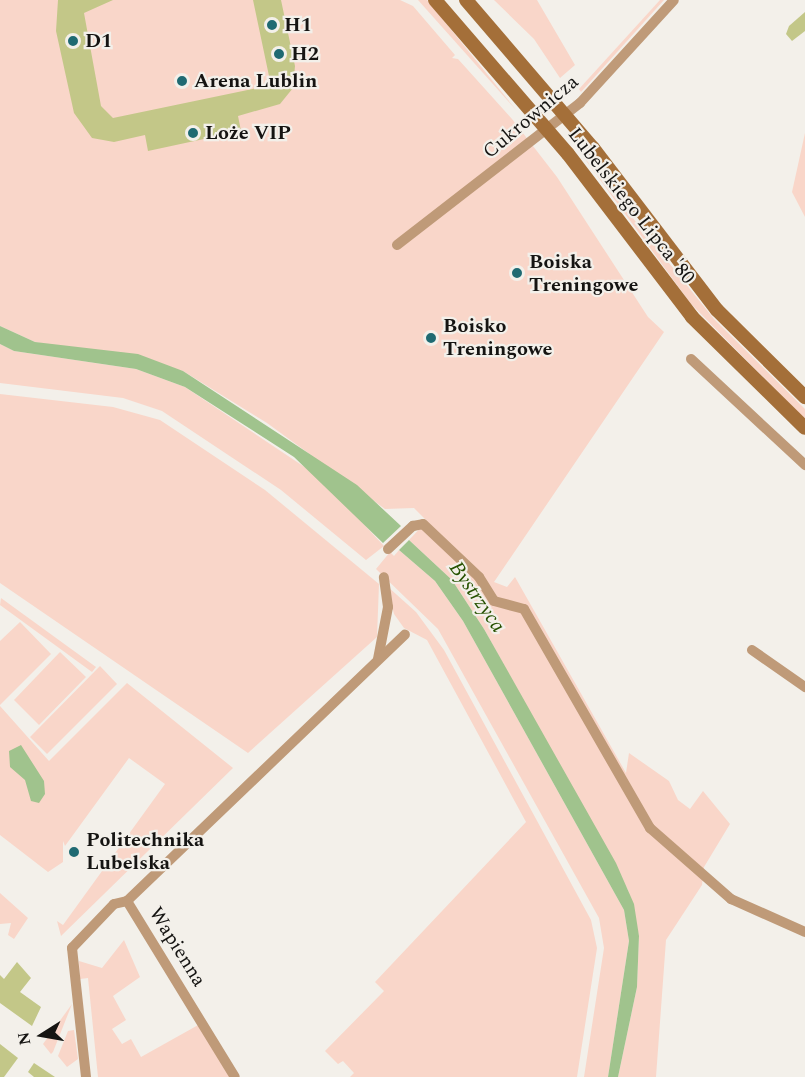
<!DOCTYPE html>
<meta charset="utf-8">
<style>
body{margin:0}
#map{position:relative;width:805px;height:1077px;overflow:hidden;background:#f3f0ea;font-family:Spectral,serif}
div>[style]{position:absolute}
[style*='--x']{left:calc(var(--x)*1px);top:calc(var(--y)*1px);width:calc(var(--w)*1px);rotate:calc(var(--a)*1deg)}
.green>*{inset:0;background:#f9d6c9}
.water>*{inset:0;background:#a0c38d}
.building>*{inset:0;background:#c3c788}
.street>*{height:10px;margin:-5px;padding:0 5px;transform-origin:5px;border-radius:5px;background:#bf9a78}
.secondary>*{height:14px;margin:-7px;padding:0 7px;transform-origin:7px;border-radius:7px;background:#a46f39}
.dots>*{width:16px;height:16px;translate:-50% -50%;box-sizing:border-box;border:3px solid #f3f0ea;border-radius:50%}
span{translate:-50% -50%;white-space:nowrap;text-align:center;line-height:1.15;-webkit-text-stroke:4.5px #f3f0ea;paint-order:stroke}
.poi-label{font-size:20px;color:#151412;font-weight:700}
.left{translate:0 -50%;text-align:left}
.street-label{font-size:20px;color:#151412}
.water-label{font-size:21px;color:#265101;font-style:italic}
.north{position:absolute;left:12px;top:1005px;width:60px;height:60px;-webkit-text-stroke:4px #f3f0ea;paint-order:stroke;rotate:259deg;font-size:16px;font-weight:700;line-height:24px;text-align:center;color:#151412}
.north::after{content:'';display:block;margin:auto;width:21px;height:27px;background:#151412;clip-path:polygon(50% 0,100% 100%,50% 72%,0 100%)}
</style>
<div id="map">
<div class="green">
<div style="clip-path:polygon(0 0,400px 0,413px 6px,455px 55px,452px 58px,458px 59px,512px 119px,557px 177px,648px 317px,664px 332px,494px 582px,507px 587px,515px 577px,626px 773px,629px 753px,669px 781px,678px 800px,690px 809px,703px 791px,730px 824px,704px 867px,702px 885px,666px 940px,656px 1077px,618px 1077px,637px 987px,639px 936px,628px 890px,484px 629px,452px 580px,409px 540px,427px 521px,414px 508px,385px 509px,267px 423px,183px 371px,35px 342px,0 326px)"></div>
<div style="clip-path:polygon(418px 0,427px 0,517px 111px)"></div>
<div style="clip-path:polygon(494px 0,537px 0,575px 65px,560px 78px,534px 39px)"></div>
<div style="clip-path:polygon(660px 0,664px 0,581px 92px,579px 89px)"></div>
<div style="clip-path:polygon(805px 133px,805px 217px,792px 192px)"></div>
<div style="clip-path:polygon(579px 151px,714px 319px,805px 409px,805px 419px,691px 304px)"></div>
<div style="clip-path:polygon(0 344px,14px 351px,136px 369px,185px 387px,321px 478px,384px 546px,366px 560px,281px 490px,162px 411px,123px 398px,0 383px)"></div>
<div style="clip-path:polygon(0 394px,113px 407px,160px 420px,265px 490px,379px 584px,377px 637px,248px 753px,0 583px)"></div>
<div style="clip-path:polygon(399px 550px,435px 581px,463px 621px,624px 910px,629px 941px,608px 1077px,584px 1077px,604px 948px,599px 918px,438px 629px,376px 569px,390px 552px,394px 556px)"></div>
<div style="clip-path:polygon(387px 586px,416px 612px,444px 650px,591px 920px,597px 948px,577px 1077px,350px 1077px,354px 1073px,343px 1061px,338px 1064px,325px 1051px,384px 991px,375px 982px,526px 822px,427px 640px,404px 628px,394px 614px)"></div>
<div style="clip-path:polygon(1px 598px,96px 667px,92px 672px,0 605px)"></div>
<div style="clip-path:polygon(20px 622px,51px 654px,0 705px,0 641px)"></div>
<div style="clip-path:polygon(60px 652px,86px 677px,39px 725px,14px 700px)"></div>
<div style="clip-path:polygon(100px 666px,117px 684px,47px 754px,30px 737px)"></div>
<div style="clip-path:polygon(127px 683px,233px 768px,61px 936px,57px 921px,63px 925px,165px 784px,129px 758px,65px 846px,63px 841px,63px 862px,48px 872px,0 835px,0 706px,49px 761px)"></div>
<div style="clip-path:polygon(0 893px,28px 918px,14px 939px,8px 935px,11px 923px,0 924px)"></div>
<div style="clip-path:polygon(124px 940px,140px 977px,113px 996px,126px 1020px,112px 1029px,122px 1044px,131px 1039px,141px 1057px,200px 1024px,230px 1077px,98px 1077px,88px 978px,80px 979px,79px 961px,102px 968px)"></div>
<div style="clip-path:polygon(72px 1004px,53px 1052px,51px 1054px,43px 1044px)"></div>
<div style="clip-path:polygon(74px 1030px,78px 1059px,67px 1067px,58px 1056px,68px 1031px)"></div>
</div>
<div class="water">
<div style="clip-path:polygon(0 326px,35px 342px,138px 354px,183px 371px,357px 485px,401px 526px,383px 543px,294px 457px,185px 387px,136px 369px,14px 351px,0 344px)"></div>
<div style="clip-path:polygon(409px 540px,452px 580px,484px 629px,616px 863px,634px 904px,639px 936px,637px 987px,618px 1077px,608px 1077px,629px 941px,624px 910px,463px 621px,435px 581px,399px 550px)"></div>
<div style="clip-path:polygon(21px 745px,44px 781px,45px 794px,39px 803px,31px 801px,25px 780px,10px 767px,9px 751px)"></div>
</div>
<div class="building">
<div style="clip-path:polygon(58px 0,113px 0,84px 13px,101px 106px,113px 118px,262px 87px,269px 76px,253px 0,281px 0,295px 66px,293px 88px,280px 104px,238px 116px,241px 131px,148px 151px,145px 135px,114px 142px,92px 138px,74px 113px,56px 31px)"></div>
<div style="clip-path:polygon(805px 12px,805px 31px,792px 41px,786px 34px,789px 26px)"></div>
<div style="clip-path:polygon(17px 962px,31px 978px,20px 992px,41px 1007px,32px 1026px,0 1003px,0 975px,4px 979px)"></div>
<div style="clip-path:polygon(0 1044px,18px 1058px,4px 1077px,0 1077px)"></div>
<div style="clip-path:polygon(34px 1063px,55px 1077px,34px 1077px,28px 1072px)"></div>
</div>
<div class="street">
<div style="--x:397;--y:245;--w:232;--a:-37.8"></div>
<div style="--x:580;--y:103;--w:139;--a:-47.6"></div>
<div style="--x:691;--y:359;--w:156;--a:42.9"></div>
<div style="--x:388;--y:549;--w:34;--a:-43"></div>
<div style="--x:413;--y:526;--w:10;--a:-11"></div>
<div style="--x:423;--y:524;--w:77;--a:43.4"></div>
<div style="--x:479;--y:577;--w:28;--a:58"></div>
<div style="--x:494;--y:601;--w:31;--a:15"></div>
<div style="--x:524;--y:609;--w:253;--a:60.1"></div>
<div style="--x:650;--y:828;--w:108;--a:41.2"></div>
<div style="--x:731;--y:899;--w:81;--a:24"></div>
<div style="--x:752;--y:650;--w:65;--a:34.9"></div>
<div style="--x:378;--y:659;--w:53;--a:-79.1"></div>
<div style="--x:388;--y:607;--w:30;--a:-98"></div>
<div style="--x:127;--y:901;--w:385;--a:-43.8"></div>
<div style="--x:86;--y:1077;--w:130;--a:-96.2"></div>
<div style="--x:72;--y:948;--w:61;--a:-46.3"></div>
<div style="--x:114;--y:904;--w:13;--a:-13"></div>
<div style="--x:127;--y:901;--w:206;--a:58.5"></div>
</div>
<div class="secondary">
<div style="--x:435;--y:0;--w:203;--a:49.2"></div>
<div style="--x:568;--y:154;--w:205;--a:52.7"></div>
<div style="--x:692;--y:317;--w:158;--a:44.5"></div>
<div style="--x:466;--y:0;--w:195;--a:49.4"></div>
<div style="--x:593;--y:148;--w:204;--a:52.6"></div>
<div style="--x:717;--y:310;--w:124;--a:44.7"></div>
</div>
<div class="dots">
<div style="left:272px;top:25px;background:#1f6a72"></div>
<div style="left:73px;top:41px;background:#1f6a72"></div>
<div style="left:279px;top:54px;background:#1f6a72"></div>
<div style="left:182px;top:81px;background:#1f6a72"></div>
<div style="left:193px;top:133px;background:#1f6a72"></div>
<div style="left:517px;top:273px;background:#1f6a72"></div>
<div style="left:431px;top:338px;background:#1f6a72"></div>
<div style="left:74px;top:852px;background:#1f6a72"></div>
</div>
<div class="poi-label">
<span class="left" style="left:284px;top:25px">H1</span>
<span class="left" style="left:85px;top:41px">D1</span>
<span class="left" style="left:291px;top:54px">H2</span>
<span class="left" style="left:194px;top:81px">Arena Lublin</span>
<span class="left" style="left:205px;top:133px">Loże VIP</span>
<span class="left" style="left:529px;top:274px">Boiska<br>Treningowe</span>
<span class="left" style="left:443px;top:338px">Boisko<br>Treningowe</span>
<span class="left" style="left:86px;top:852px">Politechnika<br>Lubelska</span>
</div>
<div class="street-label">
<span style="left:531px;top:117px;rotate:-40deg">Cukrownicza</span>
<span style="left:631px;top:206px;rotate:52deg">Lubelskiego Lipca '80</span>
<span style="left:177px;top:947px;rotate:58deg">Wapienna</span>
</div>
<div class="water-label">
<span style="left:477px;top:597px;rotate:55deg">Bystrzyca</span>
</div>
<div class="north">N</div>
</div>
